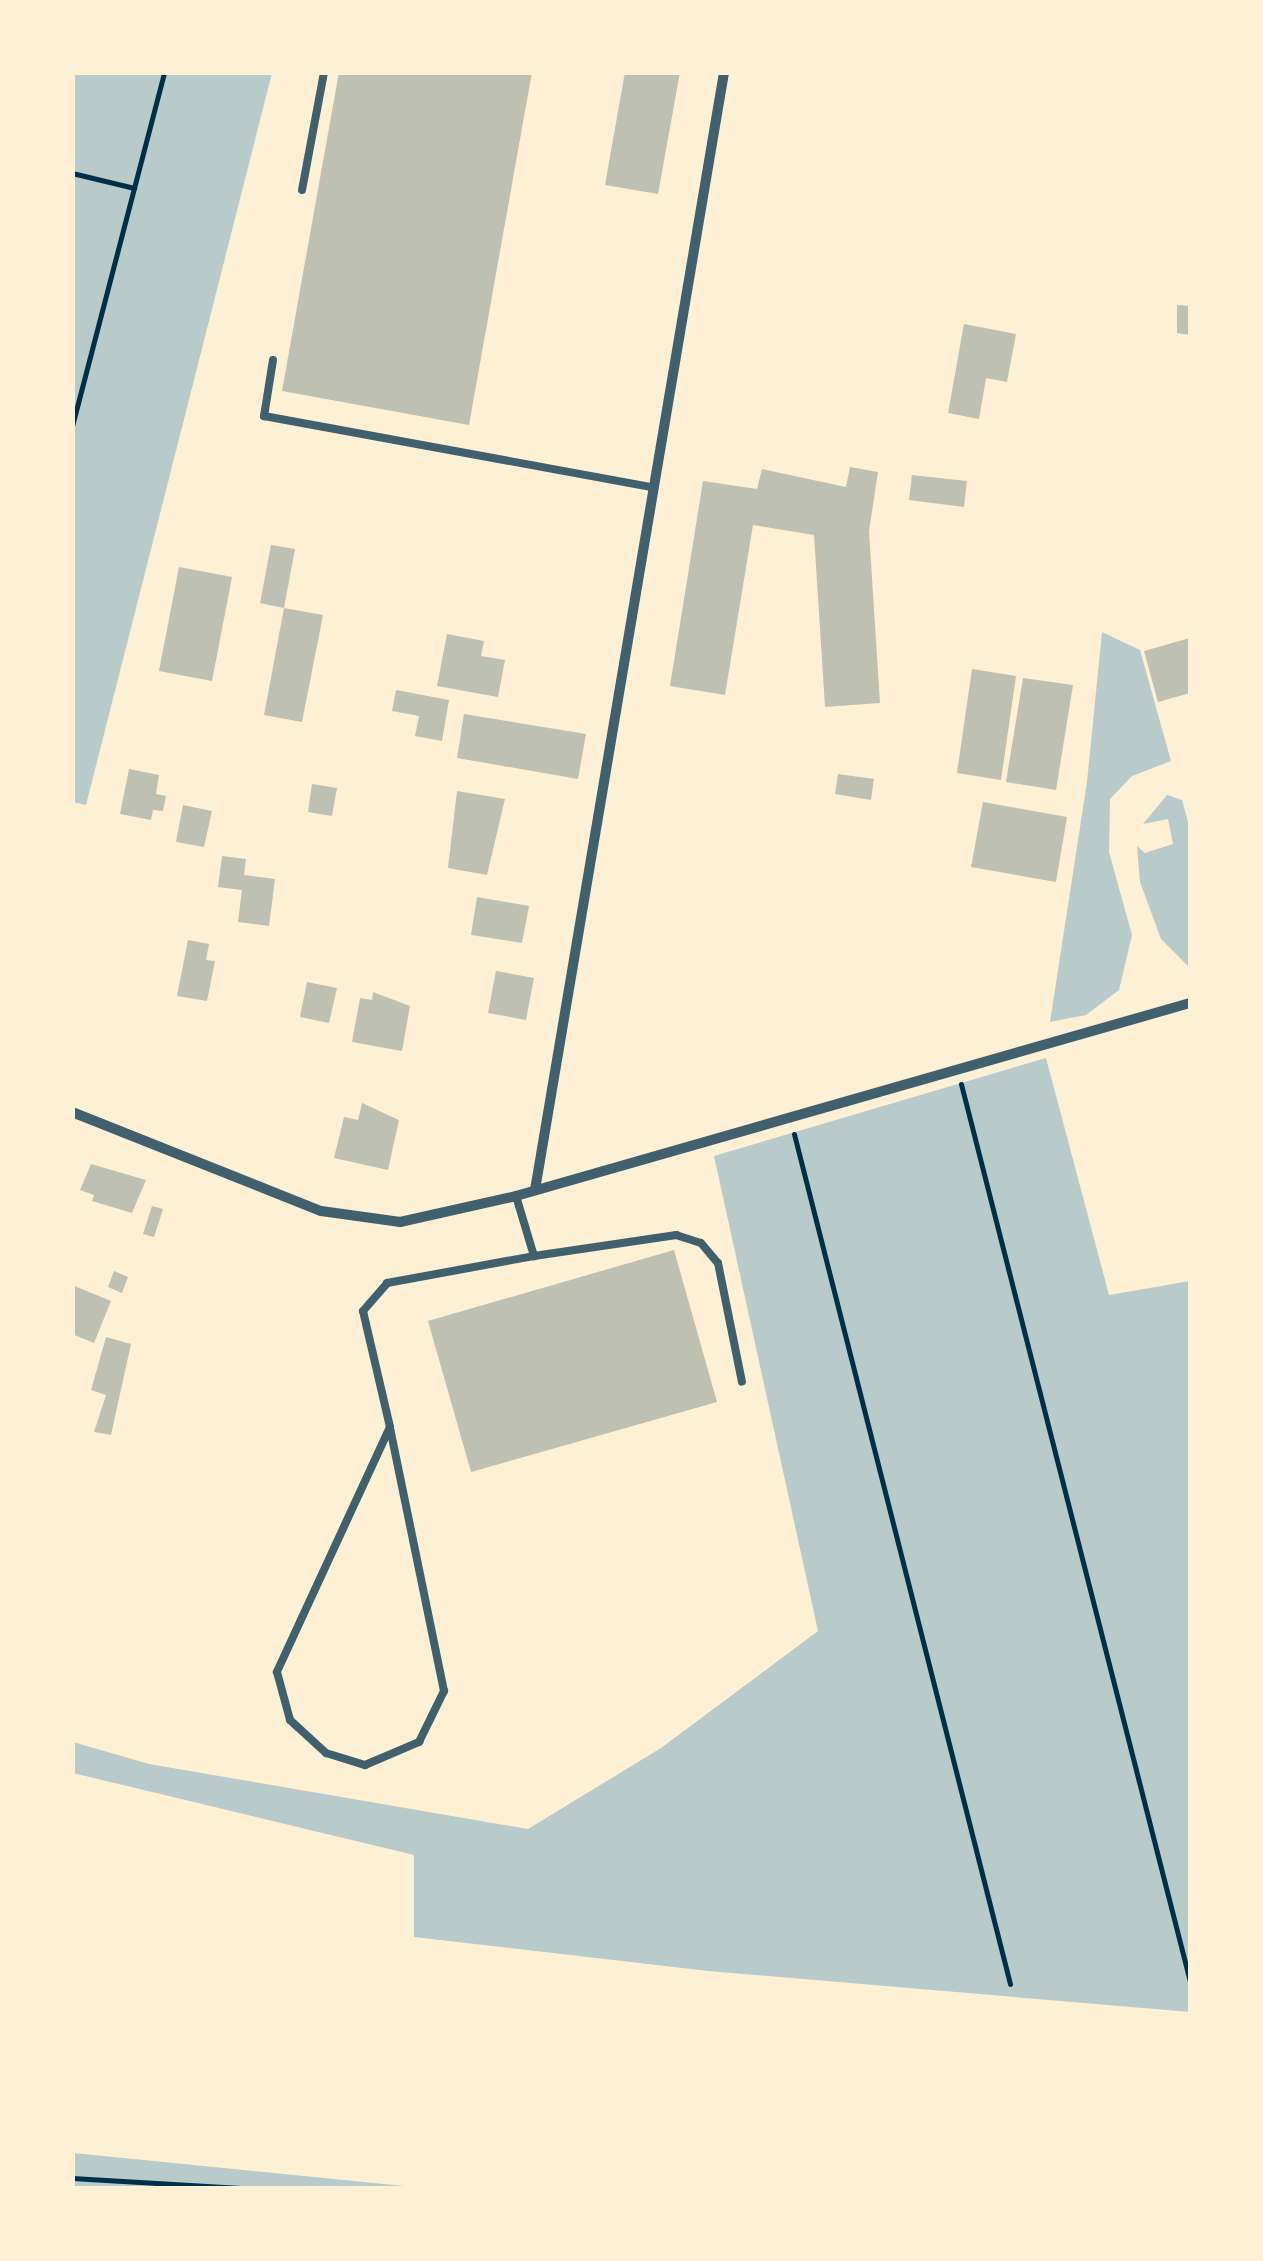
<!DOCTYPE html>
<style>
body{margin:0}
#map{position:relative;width:1263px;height:2261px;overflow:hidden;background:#fdf0d5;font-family:"Alegreya Sans",sans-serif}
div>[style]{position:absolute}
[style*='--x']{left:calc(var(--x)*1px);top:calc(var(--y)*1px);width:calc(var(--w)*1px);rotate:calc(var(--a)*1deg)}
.green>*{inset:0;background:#b9caca}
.building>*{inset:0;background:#bec0b2}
.path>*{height:5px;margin:-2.5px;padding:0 2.5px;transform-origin:2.5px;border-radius:2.5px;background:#003049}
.service>*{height:8px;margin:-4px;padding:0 4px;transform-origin:4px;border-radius:4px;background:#3f606c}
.minor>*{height:10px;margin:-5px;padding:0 5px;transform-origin:5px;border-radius:5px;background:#3f606c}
span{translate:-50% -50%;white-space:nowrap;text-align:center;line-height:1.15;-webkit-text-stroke:9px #fdf0d5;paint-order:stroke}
.frame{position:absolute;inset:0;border:75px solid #fdf0d5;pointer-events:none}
</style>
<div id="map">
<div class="green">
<div style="clip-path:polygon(73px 73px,272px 73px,86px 805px,73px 802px)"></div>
<div style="clip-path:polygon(1102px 632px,1140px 650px,1171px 761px,1132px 776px,1110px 799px,1109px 852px,1132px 935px,1119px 990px,1086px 1015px,1050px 1022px,1087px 782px)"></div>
<div style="clip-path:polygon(1167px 795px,1182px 800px,1190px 829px,1190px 968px,1161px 939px,1140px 882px,1137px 846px,1145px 853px,1173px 844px,1168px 819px,1143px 824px)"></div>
<div style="clip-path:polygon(1046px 1058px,1109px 1295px,1190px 1281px,1190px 2012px,708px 1971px,414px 1937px,414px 1855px,73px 1773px,73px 1742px,149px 1764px,528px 1829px,661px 1748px,818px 1631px,714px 1156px)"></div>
<div style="clip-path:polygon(73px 2153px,424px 2188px,73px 2188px)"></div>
</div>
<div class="building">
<div style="clip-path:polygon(339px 72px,532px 72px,469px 425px,282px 391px)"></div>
<div style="clip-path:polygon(625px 72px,680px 72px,658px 194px,605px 185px)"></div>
<div style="clip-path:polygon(1177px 305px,1190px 306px,1190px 335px,1177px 333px)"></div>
<div style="clip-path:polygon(964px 324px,1016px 334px,1007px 382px,986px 378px,979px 419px,948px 413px)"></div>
<div style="clip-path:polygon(850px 467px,878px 472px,869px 531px,880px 703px,825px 707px,814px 535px,753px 525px,725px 695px,670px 686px,703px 481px,757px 489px,762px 469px,846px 487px)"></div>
<div style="clip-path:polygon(912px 475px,967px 481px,964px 507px,909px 500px)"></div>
<div style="clip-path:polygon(271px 545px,295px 549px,284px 608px,260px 603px)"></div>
<div style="clip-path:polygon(179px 567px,232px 577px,212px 681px,159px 671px)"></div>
<div style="clip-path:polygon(284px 608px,323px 615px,302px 722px,264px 715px)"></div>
<div style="clip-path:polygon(447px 634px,484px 641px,481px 656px,505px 660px,498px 697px,437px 686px)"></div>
<div style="clip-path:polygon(1190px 638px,1190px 693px,1158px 702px,1144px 651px)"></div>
<div style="clip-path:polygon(972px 669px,1016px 676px,1001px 780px,957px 773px)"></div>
<div style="clip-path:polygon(1023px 678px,1073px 685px,1056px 790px,1006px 782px)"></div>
<div style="clip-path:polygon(396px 690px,449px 700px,442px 741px,415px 736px,419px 716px,392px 711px)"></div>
<div style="clip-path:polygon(464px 714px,586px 734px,578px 779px,457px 758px)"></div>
<div style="clip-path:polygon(129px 769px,159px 775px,156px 794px,166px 796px,163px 811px,153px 810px,151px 820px,120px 814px)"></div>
<div style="clip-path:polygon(838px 774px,874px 779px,871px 800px,835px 794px)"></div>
<div style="clip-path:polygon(312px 784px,337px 788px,332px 816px,308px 812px)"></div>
<div style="clip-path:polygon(457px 791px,505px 799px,487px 875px,448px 868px)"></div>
<div style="clip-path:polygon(983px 802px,1067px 817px,1056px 882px,971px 867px)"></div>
<div style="clip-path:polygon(183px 805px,212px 811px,204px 847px,176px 842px)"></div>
<div style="clip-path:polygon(222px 856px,246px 859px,244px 875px,275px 879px,269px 926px,238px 922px,242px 890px,218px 887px)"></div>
<div style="clip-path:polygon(477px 897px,529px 906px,522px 943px,471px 935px)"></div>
<div style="clip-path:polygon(188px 940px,209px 944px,206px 960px,215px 961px,207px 1001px,177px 996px)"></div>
<div style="clip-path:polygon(496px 971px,534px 978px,526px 1020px,488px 1013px)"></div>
<div style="clip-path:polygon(307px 982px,337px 988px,329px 1023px,300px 1017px)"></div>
<div style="clip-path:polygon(373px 992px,410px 1006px,402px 1051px,352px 1042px,360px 998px,372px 1000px)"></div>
<div style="clip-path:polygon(362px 1103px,399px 1120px,388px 1170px,334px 1158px,344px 1117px,358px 1120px)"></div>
<div style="clip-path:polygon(91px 1164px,146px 1180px,132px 1213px,92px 1201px,94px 1195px,80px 1190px)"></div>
<div style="clip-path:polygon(152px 1206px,163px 1209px,154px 1237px,143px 1234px)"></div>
<div style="clip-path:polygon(674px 1250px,717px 1402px,471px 1472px,428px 1321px)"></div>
<div style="clip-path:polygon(114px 1271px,128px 1277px,122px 1293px,108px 1287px)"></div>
<div style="clip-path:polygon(72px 1285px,111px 1301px,94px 1343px,72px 1334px)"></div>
<div style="clip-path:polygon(106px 1337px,131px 1344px,111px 1435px,94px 1432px,106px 1395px,91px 1390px)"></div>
</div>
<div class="path">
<div style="--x:72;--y:173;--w:64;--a:13.6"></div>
<div style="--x:72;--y:426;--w:366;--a:-75.4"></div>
<div style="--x:961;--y:1084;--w:927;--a:75.69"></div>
<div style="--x:794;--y:1134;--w:877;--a:75.74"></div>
<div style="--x:72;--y:2178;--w:169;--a:3.4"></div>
</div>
<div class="service">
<div style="--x:302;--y:190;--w:120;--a:-79.4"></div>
<div style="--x:273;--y:360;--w:57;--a:99.1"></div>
<div style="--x:264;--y:416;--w:394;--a:10.4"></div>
<div style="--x:516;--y:1196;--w:63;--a:73.3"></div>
<div style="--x:534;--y:1256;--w:144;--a:-8.4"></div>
<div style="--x:676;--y:1235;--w:26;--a:18"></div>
<div style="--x:701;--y:1243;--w:26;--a:50"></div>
<div style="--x:718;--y:1263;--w:121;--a:78.6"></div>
<div style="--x:390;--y:1427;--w:270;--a:114.8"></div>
<div style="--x:277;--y:1672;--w:50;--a:74.8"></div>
<div style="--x:290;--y:1720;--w:49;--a:42.5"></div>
<div style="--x:326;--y:1753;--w:41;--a:17.1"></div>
<div style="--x:365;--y:1765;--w:59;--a:-23.1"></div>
<div style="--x:419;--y:1742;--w:57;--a:-63.9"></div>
<div style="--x:444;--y:1691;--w:269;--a:-101.6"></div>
<div style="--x:390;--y:1427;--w:119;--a:-103.1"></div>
<div style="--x:363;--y:1311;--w:37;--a:-49"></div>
<div style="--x:387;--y:1283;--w:149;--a:-10.4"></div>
</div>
<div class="minor">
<div style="--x:72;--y:1112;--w:268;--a:21.7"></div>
<div style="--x:321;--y:1211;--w:80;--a:7.9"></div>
<div style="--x:400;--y:1222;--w:119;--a:-12.6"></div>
<div style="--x:516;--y:1196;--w:701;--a:-15.98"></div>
<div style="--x:535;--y:1190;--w:1134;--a:-80.4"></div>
</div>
<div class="frame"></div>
</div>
